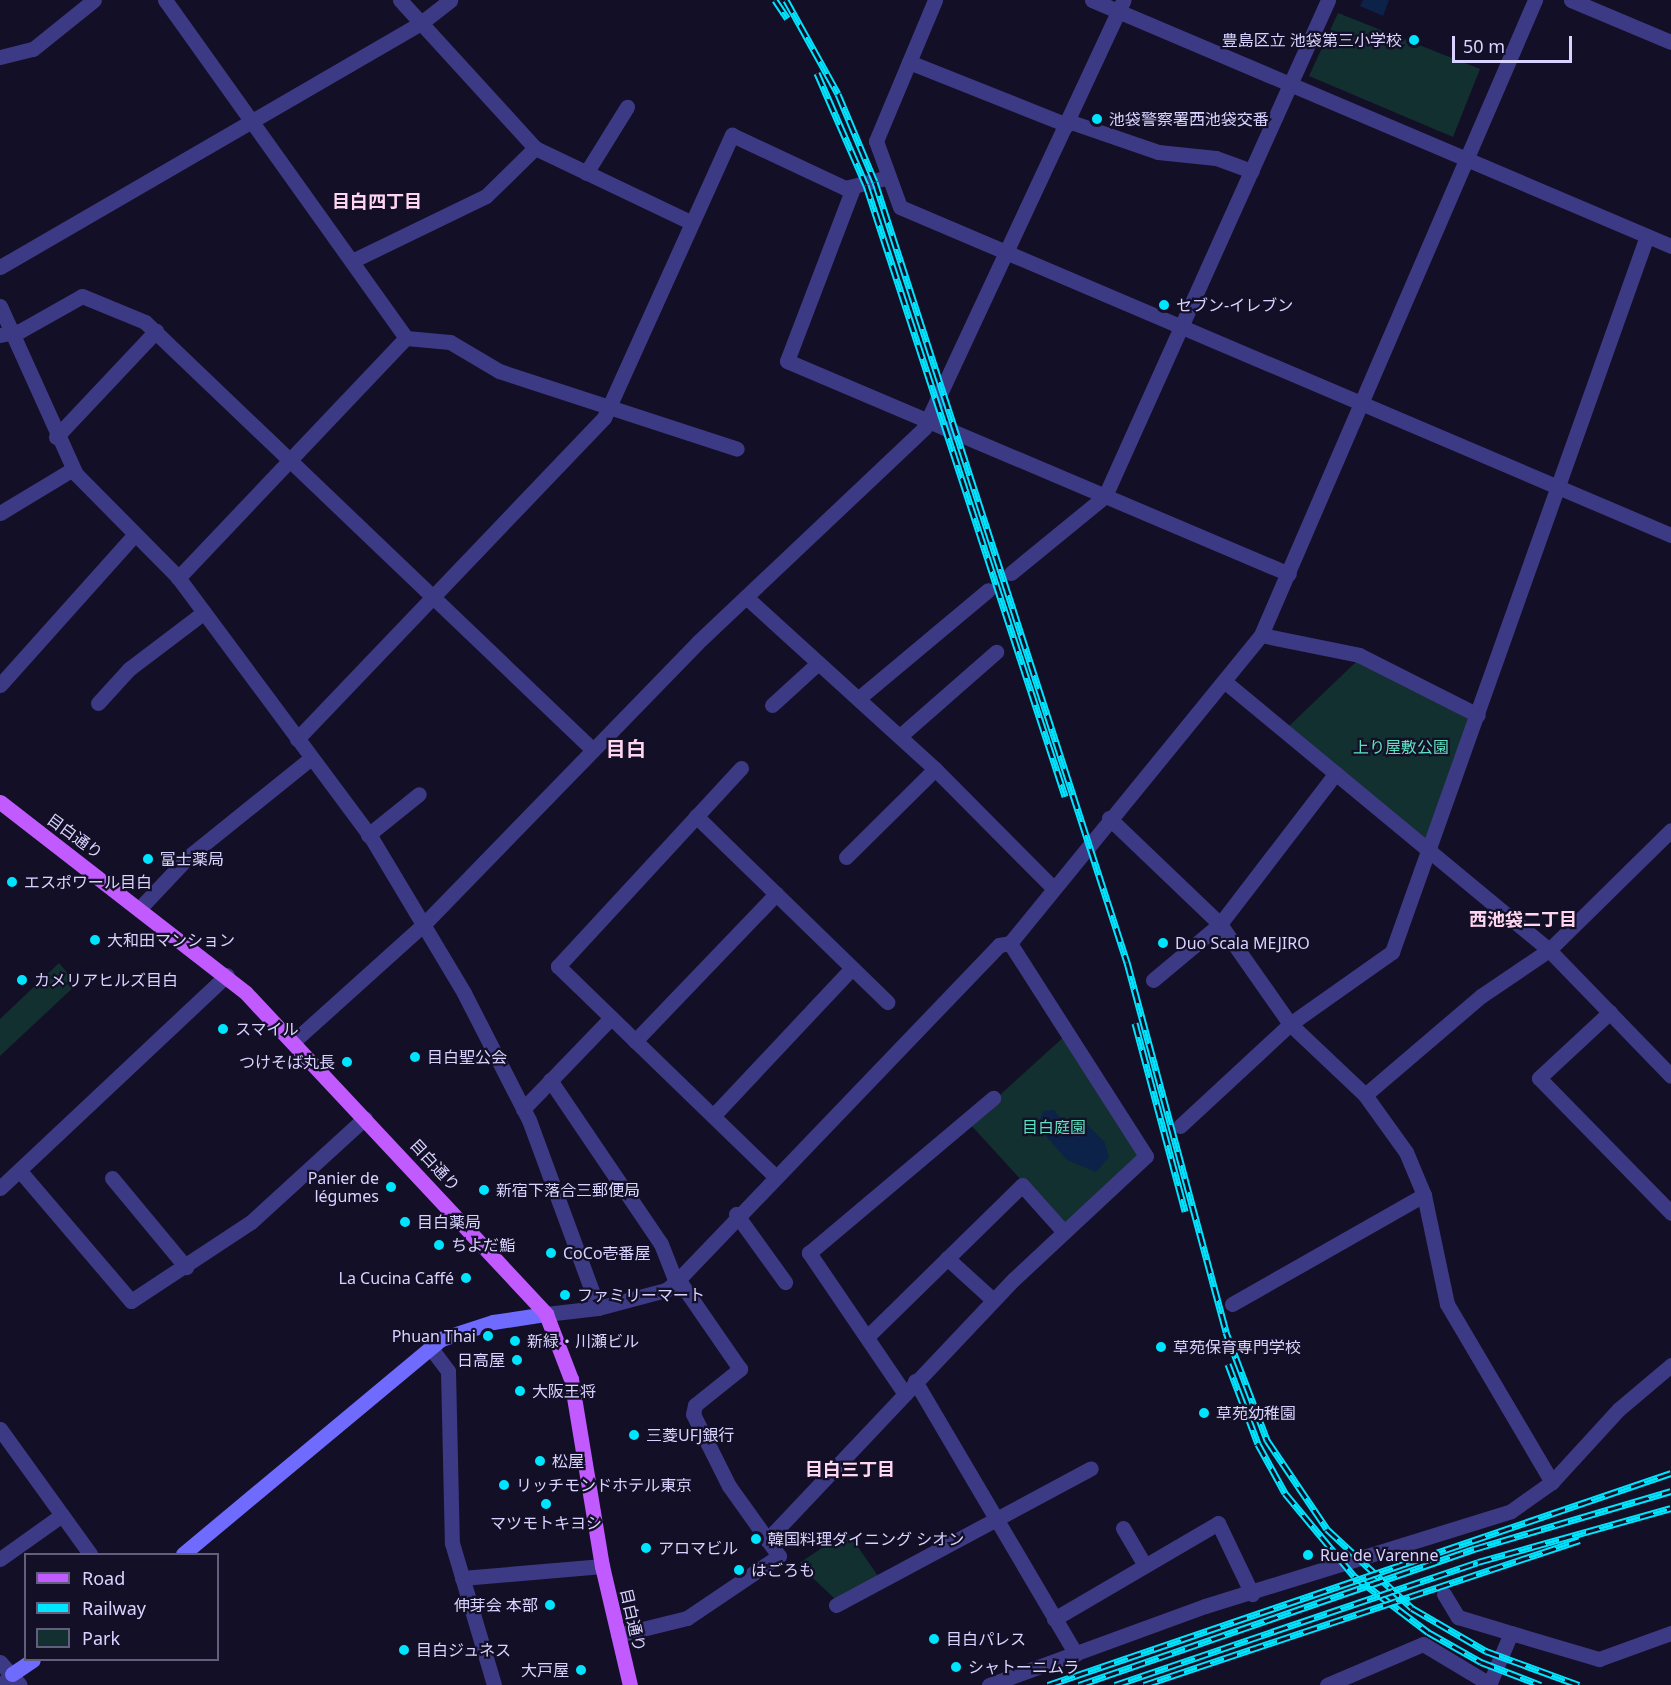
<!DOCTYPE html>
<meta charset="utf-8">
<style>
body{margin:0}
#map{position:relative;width:1671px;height:1685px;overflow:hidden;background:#130f26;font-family:"Noto Sans","Noto Sans JP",sans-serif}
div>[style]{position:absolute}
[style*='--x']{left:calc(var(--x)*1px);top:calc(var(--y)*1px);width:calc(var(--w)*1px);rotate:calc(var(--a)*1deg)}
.green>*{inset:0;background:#12302f}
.water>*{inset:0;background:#0c2248}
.street>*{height:15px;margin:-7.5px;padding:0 7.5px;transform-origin:7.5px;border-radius:7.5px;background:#3d3a85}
.secondary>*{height:15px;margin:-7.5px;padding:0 7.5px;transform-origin:7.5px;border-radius:7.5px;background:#6f6bff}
.primary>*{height:15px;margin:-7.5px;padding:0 7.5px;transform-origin:7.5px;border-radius:7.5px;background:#c25bff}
.rail>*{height:7px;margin-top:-3.5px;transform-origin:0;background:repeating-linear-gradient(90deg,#130f26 0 14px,#00e5ff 0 28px);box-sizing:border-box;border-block:2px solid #00e5ff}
.dots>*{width:16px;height:16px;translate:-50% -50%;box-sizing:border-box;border:3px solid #130f26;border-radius:50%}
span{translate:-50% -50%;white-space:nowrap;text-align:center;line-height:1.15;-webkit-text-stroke:4.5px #130f26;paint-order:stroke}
.poi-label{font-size:16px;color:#d9d4ff}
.right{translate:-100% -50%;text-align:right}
.left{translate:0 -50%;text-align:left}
.park-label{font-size:16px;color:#5fe0c0}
.street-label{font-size:16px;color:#d9d4ff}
.neighbourhood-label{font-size:18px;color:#ffd6f0;font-weight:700}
.quarter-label{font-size:20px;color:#ffd6f0;font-weight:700}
.legend{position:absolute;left:24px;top:1553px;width:195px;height:108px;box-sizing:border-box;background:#130f26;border:2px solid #625e7d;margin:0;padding:8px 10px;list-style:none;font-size:18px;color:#d9d4ff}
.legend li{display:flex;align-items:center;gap:12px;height:30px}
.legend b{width:30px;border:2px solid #625e7d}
.scale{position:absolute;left:1452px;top:36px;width:120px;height:27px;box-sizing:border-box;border:3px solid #d9d4ff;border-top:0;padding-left:8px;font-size:18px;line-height:21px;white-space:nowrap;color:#d9d4ff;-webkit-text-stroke:4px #130f26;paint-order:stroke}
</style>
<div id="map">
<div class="green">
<div style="clip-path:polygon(1338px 13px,1480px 69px,1453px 137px,1309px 76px)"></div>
<div style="clip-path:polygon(1357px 661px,1473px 720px,1430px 843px,1288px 727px)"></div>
<div style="clip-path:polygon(59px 963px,77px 984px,0 1056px,0 1019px)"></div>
<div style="clip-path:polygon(1067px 1034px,1143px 1158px,1065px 1228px,969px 1123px)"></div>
<div style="clip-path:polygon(847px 1531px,878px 1576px,836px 1600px,798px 1564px)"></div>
</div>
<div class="water">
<div style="clip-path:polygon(1363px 0,1389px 0,1383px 16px,1360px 6px)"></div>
<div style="clip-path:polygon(1054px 1110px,1062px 1121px,1087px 1125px,1104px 1141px,1109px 1157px,1096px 1172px,1067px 1160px,1038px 1127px,1043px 1111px)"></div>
</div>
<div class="street">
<div style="--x:165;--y:0;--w:415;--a:54.5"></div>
<div style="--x:400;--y:0;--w:200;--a:47.6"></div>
<div style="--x:535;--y:148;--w:172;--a:25.5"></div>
<div style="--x:935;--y:0;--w:153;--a:112.7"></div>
<div style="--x:876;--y:141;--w:70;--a:70"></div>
<div style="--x:900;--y:207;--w:838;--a:23.05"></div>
<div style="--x:1092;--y:0;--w:629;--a:23.02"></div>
<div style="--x:1571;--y:0;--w:108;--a:22.8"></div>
<div style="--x:0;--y:57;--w:34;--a:-14"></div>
<div style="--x:33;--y:49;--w:78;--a:-38.8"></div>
<div style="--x:909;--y:62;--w:170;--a:21.7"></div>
<div style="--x:1068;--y:121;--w:95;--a:19"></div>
<div style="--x:1158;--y:152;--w:58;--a:5.9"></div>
<div style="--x:1216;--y:158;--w:38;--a:20"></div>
<div style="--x:586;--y:173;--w:78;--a:-58.2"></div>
<div style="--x:853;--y:188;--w:185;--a:110.9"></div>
<div style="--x:787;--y:361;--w:545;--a:22.99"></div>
<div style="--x:352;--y:261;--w:149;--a:-25.9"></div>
<div style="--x:486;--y:196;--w:69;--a:-44.4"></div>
<div style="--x:0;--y:267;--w:487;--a:-30.1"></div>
<div style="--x:421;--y:23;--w:37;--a:-38"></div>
<div style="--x:0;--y:306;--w:184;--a:65.7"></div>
<div style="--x:76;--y:474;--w:144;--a:45.3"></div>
<div style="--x:177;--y:576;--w:327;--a:53.4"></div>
<div style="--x:372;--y:839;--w:179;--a:59.1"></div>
<div style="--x:464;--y:993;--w:143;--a:62.9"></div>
<div style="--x:529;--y:1120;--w:200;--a:69.8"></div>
<div style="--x:0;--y:335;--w:20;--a:-11"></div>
<div style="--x:20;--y:331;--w:71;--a:-29.4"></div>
<div style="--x:82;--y:296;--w:68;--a:22.4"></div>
<div style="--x:145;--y:322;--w:618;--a:43.69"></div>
<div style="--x:406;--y:338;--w:44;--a:5.2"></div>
<div style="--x:450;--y:342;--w:57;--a:30.6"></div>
<div style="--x:499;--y:371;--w:250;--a:18.1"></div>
<div style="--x:56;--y:437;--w:146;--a:-46.7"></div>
<div style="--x:0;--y:513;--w:85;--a:-31.1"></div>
<div style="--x:1011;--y:573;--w:122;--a:-39.3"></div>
<div style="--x:1105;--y:496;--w:544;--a:-65.79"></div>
<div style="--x:178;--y:578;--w:331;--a:-46.5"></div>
<div style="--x:746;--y:597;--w:256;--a:42.3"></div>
<div style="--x:935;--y:769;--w:166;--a:45.2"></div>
<div style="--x:1261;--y:635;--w:100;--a:11.5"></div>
<div style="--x:1359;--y:655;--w:133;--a:26.8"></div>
<div style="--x:1224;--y:681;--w:422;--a:39.6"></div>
<div style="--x:1549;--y:950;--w:175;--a:45.9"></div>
<div style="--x:0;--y:685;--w:201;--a:-48.2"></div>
<div style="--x:859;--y:698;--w:168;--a:-39.9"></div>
<div style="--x:98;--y:703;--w:46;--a:-47.6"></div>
<div style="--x:129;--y:669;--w:94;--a:-37.2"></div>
<div style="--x:772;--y:705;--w:62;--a:-42.4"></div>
<div style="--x:900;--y:736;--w:128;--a:-41.2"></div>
<div style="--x:297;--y:739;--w:444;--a:-46.3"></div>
<div style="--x:604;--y:418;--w:311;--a:-65.7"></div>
<div style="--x:732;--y:135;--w:125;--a:25.1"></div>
<div style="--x:845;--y:188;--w:45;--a:-14"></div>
<div style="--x:741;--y:768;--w:270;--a:132.7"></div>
<div style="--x:558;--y:966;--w:301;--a:44.1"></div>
<div style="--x:696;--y:816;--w:267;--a:44.2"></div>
<div style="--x:1109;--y:818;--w:153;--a:43.7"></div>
<div style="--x:1220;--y:924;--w:122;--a:55"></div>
<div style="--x:1290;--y:1024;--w:103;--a:43.4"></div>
<div style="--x:1365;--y:1095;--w:70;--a:54.3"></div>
<div style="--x:1406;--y:1152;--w:47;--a:67.3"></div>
<div style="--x:1424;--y:1195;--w:111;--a:78.1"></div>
<div style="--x:1447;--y:1304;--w:207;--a:59.5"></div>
<div style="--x:368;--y:835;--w:65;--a:-38.8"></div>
<div style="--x:846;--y:857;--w:125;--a:-44.7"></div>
<div style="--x:140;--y:908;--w:70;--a:-46.7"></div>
<div style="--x:188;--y:857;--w:158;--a:-38.8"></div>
<div style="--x:1153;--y:980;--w:87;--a:-39.9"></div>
<div style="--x:1220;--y:924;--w:190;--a:-52.5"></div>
<div style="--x:1610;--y:1012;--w:97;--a:137.1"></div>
<div style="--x:1539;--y:1078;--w:189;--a:45.6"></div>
<div style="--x:294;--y:1041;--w:173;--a:-42"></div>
<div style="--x:423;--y:925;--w:393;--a:-45.8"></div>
<div style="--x:697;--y:643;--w:313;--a:-43.4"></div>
<div style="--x:924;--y:428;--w:472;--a:-65"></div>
<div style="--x:635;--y:1041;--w:204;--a:-46.2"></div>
<div style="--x:550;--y:1080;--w:198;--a:55.9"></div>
<div style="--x:661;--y:1244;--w:41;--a:68.5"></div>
<div style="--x:1365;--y:1095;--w:153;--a:-40.5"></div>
<div style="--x:1481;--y:996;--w:82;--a:-34.1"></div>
<div style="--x:1549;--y:950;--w:171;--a:-44.5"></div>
<div style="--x:523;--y:1109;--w:127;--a:-46"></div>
<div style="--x:713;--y:1116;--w:203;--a:-46.8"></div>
<div style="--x:1180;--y:1126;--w:150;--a:-42.8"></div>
<div style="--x:1290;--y:1024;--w:125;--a:-35.2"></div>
<div style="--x:1392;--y:952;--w:760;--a:-70.4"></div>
<div style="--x:20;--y:1171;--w:171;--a:49.5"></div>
<div style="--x:131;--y:1301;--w:144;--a:-33.4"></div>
<div style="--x:251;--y:1222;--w:154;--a:-42.4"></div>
<div style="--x:112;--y:1178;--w:116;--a:50.3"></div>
<div style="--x:0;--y:1188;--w:311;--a:-43.2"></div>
<div style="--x:736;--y:1214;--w:84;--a:54.2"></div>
<div style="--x:947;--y:1258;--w:62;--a:42.4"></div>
<div style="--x:1232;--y:1304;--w:221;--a:-29.6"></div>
<div style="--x:546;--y:1314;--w:52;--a:-6.6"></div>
<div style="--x:598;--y:1308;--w:70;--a:-14.8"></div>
<div style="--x:666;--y:1290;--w:13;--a:-39"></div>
<div style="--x:676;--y:1282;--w:467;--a:-46.2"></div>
<div style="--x:999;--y:945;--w:11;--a:-10"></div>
<div style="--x:1010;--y:943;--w:397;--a:-50.8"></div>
<div style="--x:1261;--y:635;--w:692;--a:-66.66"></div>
<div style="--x:867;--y:1337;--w:217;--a:-44.4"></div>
<div style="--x:1022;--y:1185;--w:63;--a:48.2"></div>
<div style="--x:430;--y:1347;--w:30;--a:53"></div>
<div style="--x:448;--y:1371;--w:172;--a:88.7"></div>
<div style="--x:452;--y:1543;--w:148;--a:73.5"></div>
<div style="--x:915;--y:1381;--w:317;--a:59.5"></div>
<div style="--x:905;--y:1394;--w:171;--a:-124.2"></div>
<div style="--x:809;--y:1253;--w:241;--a:-40.1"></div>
<div style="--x:0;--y:1429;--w:154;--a:54.2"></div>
<div style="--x:1123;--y:1528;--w:42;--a:59.7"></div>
<div style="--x:767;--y:1540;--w:359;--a:-46.6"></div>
<div style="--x:1014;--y:1279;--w:180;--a:-43"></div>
<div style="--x:1146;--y:1156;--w:253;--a:-122.6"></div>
<div style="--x:0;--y:1559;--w:76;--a:-35.4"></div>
<div style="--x:462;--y:1578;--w:141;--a:-4.9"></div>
<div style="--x:1444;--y:1594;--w:27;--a:59"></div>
<div style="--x:1458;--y:1617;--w:55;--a:16.8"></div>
<div style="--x:836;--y:1605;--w:289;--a:-28.2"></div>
<div style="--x:1054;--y:1619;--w:190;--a:-30.3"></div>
<div style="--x:1218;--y:1523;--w:79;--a:64.4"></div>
<div style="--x:618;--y:1635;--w:71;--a:-13.8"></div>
<div style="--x:687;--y:1618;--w:111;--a:-34"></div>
<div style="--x:779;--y:1556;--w:86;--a:-125.5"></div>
<div style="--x:729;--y:1486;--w:80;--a:-116.6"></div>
<div style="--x:693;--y:1414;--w:9;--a:-77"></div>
<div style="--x:695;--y:1405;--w:58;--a:-38.7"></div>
<div style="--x:740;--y:1369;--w:109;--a:-124.6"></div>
<div style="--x:0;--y:1662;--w:30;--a:49"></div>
<div style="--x:1;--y:1685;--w:16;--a:-45"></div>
<div style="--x:989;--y:1685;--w:230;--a:-20.1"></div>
<div style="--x:1205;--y:1606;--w:320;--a:-17.2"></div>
<div style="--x:1511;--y:1511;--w:50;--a:-35.3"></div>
<div style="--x:1552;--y:1482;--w:99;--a:-47.5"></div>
<div style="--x:1619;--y:1409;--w:68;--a:-40.2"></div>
<div style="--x:1327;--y:1685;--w:104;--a:-23.1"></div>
<div style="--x:1423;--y:1644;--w:76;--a:31"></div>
<div style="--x:1489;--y:1685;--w:56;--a:-67.1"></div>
<div style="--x:1511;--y:1633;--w:92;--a:16.5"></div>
<div style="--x:1599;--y:1659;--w:77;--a:-19.9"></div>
</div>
<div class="secondary">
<div style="--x:183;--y:1554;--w:336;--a:-39.8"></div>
<div style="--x:441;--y:1339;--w:55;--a:-18.1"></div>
<div style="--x:493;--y:1322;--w:54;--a:-8.6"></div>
<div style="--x:12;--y:1674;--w:25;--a:-34"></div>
</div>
<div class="primary">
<div style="--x:0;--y:802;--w:311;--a:37.8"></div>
<div style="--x:246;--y:993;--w:439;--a:46.9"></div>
<div style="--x:546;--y:1314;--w:70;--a:69"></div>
<div style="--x:571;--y:1379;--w:190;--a:80.6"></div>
<div style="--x:602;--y:1566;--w:122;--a:76.8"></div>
</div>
<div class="rail">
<div style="--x:775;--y:0;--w:22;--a:56"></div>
<div style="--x:786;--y:0;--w:107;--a:61"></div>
<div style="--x:838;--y:94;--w:95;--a:67.2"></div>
<div style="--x:875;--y:182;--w:820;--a:72.1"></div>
<div style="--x:1127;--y:962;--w:383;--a:75"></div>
<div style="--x:1226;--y:1332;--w:116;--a:69.2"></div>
<div style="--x:1267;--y:1440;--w:107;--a:56"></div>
<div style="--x:1327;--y:1529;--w:116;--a:42.9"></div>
<div style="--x:1412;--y:1608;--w:86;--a:30.2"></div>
<div style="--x:1486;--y:1651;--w:99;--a:20.1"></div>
<div style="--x:817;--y:73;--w:122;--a:66.4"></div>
<div style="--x:866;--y:185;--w:643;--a:71.96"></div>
<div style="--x:1135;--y:1023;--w:195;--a:75.1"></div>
<div style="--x:1228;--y:1364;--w:85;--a:69.4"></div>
<div style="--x:1258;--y:1444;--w:56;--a:61.1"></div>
<div style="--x:1285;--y:1493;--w:108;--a:50.3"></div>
<div style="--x:1354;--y:1576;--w:93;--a:37.1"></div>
<div style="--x:1428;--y:1632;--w:61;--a:29.5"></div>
<div style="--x:1481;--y:1662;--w:64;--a:21"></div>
<div style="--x:1048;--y:1685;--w:658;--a:-18.79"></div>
<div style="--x:1079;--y:1685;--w:418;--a:-19"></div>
<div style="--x:1474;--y:1549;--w:205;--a:-16.4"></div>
<div style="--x:1115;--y:1685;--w:383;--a:-18.7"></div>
<div style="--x:1478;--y:1562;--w:200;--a:-15.6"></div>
<div style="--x:1144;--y:1685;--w:459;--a:-18.4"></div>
</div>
<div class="dots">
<div style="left:1414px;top:40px;background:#00e5ff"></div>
<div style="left:1097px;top:119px;background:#00e5ff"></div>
<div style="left:1164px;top:305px;background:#00e5ff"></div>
<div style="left:148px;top:859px;background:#00e5ff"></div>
<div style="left:12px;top:882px;background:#00e5ff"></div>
<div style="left:95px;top:940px;background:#00e5ff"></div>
<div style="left:1163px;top:943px;background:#00e5ff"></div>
<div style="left:22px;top:980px;background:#00e5ff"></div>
<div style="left:223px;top:1029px;background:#00e5ff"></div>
<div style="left:415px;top:1057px;background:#00e5ff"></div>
<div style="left:347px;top:1062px;background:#00e5ff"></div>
<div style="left:391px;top:1187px;background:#00e5ff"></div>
<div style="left:484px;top:1190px;background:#00e5ff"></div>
<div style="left:405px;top:1222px;background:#00e5ff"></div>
<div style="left:439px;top:1245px;background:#00e5ff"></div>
<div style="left:551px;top:1253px;background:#00e5ff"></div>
<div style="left:466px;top:1278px;background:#00e5ff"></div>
<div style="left:565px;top:1295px;background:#00e5ff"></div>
<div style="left:488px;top:1336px;background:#00e5ff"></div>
<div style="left:515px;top:1341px;background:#00e5ff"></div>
<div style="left:1161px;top:1347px;background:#00e5ff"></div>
<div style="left:517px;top:1360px;background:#00e5ff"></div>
<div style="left:520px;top:1391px;background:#00e5ff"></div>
<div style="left:1204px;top:1413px;background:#00e5ff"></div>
<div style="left:634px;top:1435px;background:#00e5ff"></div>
<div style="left:540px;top:1461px;background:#00e5ff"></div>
<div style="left:504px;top:1485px;background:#00e5ff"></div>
<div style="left:546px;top:1504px;background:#00e5ff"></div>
<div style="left:756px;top:1539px;background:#00e5ff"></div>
<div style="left:646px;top:1548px;background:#00e5ff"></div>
<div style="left:1308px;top:1555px;background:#00e5ff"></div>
<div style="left:739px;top:1570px;background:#00e5ff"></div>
<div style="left:550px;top:1605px;background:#00e5ff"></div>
<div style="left:934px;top:1639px;background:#00e5ff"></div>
<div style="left:404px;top:1650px;background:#00e5ff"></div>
<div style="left:956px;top:1667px;background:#00e5ff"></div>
<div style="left:581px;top:1670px;background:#00e5ff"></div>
</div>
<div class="poi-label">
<span class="right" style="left:1402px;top:40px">豊島区立 池袋第三小学校</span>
<span class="left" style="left:1109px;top:119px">池袋警察署西池袋交番</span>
<span class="left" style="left:1176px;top:305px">セブン-イレブン</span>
<span class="left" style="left:160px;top:859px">富士薬局</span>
<span class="left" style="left:24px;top:882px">エスポワール目白</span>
<span class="left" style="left:107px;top:940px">大和田マンション</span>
<span class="left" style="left:1175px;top:943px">Duo Scala MEJIRO</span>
<span class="left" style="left:34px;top:980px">カメリアヒルズ目白</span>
<span class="left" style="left:235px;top:1029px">スマイル</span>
<span class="left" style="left:427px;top:1057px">目白聖公会</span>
<span class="right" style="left:335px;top:1062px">つけそば丸長</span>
<span class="right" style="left:379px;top:1187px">Panier de<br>légumes</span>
<span class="left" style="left:496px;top:1190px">新宿下落合三郵便局</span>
<span class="left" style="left:417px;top:1222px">目白薬局</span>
<span class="left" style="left:451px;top:1245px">ちよだ鮨</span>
<span class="left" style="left:563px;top:1253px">CoCo壱番屋</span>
<span class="right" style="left:454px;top:1278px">La Cucina Caffé</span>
<span class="left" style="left:577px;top:1295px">ファミリーマート</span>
<span class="right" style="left:476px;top:1336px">Phuan Thai</span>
<span class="left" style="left:527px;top:1341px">新緑・川瀬ビル</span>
<span class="left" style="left:1173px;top:1347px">草苑保育専門学校</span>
<span class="right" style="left:505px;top:1360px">日高屋</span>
<span class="left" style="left:532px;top:1391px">大阪王将</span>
<span class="left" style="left:1216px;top:1413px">草苑幼稚園</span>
<span class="left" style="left:646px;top:1435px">三菱UFJ銀行</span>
<span class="left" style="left:552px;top:1461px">松屋</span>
<span class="left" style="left:516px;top:1485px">リッチモンドホテル東京</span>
<span style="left:546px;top:1523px">マツモトキヨシ</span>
<span class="left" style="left:768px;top:1539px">韓国料理ダイニング シオン</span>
<span class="left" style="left:658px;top:1548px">アロマビル</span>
<span class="left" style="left:1320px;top:1555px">Rue de Varenne</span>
<span class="left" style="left:751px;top:1570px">はごろも</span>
<span class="right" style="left:538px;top:1605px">伸芽会 本部</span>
<span class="left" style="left:946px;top:1639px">目白パレス</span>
<span class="left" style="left:416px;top:1650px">目白ジュネス</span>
<span class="left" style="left:968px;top:1667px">シャトーニムラ</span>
<span class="right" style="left:569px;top:1670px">大戸屋</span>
</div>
<div class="park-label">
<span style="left:1401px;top:747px">上り屋敷公園</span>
<span style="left:1054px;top:1127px">目白庭園</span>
</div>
<div class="street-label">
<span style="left:75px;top:836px;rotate:36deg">目白通り</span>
<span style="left:435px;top:1165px;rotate:47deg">目白通り</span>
<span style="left:633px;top:1620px;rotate:77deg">目白通り</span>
</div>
<div class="neighbourhood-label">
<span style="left:377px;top:201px">目白四丁目</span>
<span style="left:1523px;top:919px">西池袋二丁目</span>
<span style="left:850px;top:1469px">目白三丁目</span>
</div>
<div class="quarter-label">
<span style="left:626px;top:748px">目白</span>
</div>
<ul class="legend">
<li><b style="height:8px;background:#c25bff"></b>Road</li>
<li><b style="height:8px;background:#00e5ff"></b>Railway</li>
<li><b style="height:16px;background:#12302f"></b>Park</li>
</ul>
<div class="scale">50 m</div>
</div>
